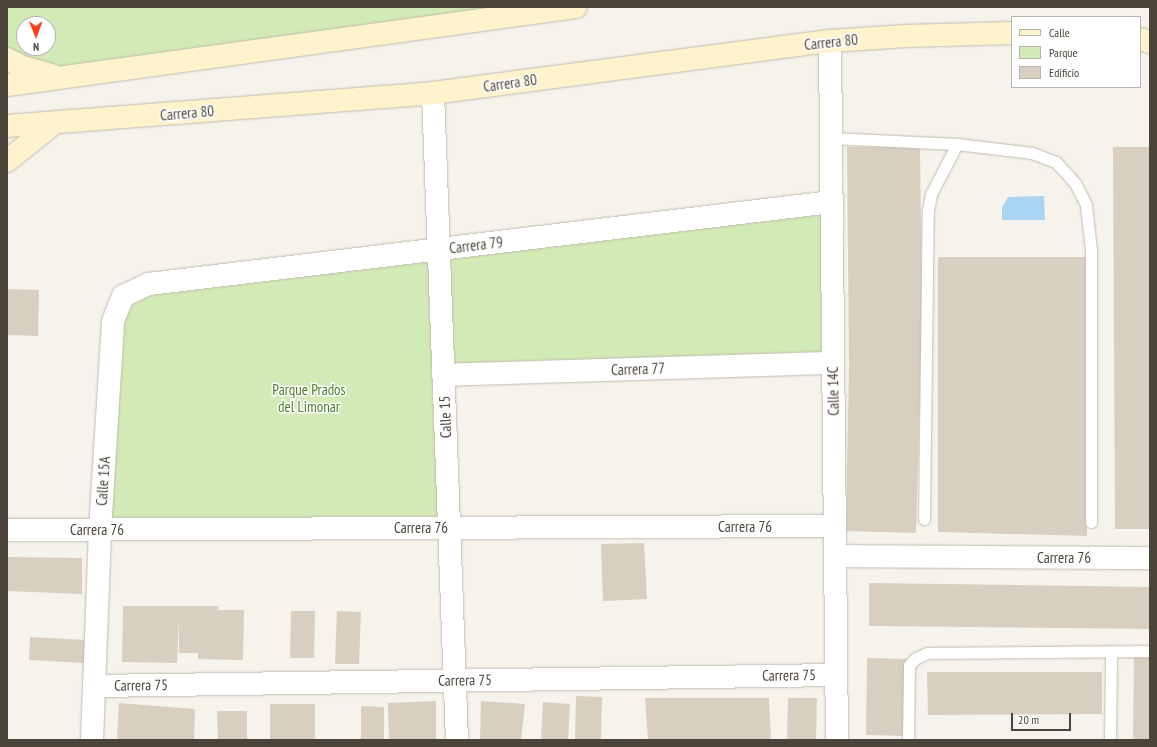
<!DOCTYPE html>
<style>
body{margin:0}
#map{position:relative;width:1157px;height:747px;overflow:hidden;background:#f6f3ec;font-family:"PT Sans Narrow",sans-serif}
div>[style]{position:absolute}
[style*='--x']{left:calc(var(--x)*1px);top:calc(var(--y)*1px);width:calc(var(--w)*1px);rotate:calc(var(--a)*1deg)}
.green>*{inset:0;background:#d2eab5}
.water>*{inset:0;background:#a9d4f2}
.building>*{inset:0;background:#d8cfc1}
.roads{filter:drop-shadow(0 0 1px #c2bbae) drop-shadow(0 0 1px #c2bbae)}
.service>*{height:11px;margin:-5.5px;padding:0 5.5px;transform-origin:5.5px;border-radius:5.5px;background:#fff}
.minor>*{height:22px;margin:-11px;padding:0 11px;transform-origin:11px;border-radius:11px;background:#fff}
.secondary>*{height:22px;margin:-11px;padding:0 11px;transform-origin:11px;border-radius:11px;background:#fff3cd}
span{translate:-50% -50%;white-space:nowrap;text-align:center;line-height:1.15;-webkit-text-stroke:3px #fff;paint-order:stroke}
.street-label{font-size:15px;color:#4b4439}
.park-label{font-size:15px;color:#4a7f2a}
.frame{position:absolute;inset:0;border:8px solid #4b4439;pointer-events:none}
.legend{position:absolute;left:1011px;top:16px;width:130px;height:72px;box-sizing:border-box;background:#fff;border:1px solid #b7b4b0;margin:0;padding:5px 7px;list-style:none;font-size:12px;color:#4b4439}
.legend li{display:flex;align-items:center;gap:8px;height:20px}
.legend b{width:20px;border:1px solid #b7b4b0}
.north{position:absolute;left:16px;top:16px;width:40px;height:40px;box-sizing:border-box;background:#fff;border:1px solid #b7b4b0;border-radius:50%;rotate:179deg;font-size:11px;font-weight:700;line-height:16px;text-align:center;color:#4b4439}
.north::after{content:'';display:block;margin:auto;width:14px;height:18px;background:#fc3f1d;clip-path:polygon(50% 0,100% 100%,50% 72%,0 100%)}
.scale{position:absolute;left:1011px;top:713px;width:60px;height:18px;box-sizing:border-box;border:2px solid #4b4439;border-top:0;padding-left:5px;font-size:12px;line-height:14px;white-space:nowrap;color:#4b4439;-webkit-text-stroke:3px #fff;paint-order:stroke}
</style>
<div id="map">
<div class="green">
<div style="clip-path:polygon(evenodd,7px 7px,576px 7px,7px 85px,7px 7px,24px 24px,48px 24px,48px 48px,24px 48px,24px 24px)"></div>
<div style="clip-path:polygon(832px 202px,833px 363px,444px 376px,449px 528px,100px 530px,123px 296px)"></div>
</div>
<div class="water">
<div style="clip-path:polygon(1044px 196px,1045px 220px,1002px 220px,1002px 208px,1008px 197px)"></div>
</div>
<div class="building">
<div style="clip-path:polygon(920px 146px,922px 314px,916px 533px,846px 531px,849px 364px,847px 147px)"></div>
<div style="clip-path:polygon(1113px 147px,1150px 147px,1150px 529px,1115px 529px)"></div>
<div style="clip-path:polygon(938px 257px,1088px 257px,1087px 536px,938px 532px)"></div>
<div style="clip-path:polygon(7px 289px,39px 290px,38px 336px,7px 335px)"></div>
<div style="clip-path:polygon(644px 543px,647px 599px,603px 601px,601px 544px)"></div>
<div style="clip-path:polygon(7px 557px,82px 558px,82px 594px,7px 591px)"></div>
<div style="clip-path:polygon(869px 583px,1150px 587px,1150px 629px,869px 626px)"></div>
<div style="clip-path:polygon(123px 606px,218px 606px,218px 610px,244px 610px,243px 660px,198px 659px,198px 653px,179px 653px,179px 619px,177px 663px,122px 662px)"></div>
<div style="clip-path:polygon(291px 611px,315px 611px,314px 658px,290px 658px)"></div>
<div style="clip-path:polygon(337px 611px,361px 612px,359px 664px,335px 664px)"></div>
<div style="clip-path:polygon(30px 637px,86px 640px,85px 663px,29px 660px)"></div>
<div style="clip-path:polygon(1134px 657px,1150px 657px,1150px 740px,1133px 740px)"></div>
<div style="clip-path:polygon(867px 658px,906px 659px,904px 736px,866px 735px)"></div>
<div style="clip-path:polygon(927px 672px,1102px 672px,1102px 714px,928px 715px)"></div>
<div style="clip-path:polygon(576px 696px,602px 697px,601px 740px,575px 740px)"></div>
<div style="clip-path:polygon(645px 698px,769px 698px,771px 740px,648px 740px)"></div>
<div style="clip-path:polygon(788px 698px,817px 698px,816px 740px,787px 740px)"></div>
<div style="clip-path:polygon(436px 701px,436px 740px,389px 740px,388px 703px)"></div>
<div style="clip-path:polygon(481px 701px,525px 704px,521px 740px,480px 740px)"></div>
<div style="clip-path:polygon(543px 702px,570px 704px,568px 740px,541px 740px)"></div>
<div style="clip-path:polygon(119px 703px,195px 709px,194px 740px,117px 740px)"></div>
<div style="clip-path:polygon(270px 704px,315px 704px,315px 740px,270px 740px)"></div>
<div style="clip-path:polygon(361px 706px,384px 707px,384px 740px,361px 740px)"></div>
<div style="clip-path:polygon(217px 711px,247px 711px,247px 740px,218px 740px)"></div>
</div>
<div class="roads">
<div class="service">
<div style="--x:831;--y:138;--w:126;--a:2.7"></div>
<div style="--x:957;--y:144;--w:76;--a:6.8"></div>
<div style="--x:1032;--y:153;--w:26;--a:21"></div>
<div style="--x:1056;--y:162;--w:28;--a:48"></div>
<div style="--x:1075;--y:183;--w:25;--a:63"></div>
<div style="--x:1086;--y:205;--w:45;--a:83.7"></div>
<div style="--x:1091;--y:250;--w:272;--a:90"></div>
<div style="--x:924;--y:519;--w:309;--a:-89.3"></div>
<div style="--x:928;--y:210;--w:16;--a:-79"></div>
<div style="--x:931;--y:194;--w:56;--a:-62.5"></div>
<div style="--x:908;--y:740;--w:75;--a:-89.2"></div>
<div style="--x:909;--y:665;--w:10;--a:-45"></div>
<div style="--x:916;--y:658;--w:12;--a:-24"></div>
<div style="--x:927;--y:653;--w:223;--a:-0.5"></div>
<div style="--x:1110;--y:740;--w:88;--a:-89.3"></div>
</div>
<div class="minor">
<div style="--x:830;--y:41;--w:699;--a:89.43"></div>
<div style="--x:433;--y:93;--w:647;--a:87.88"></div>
<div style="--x:443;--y:375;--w:390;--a:-1.8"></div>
<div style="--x:7;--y:530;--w:828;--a:-0.28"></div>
<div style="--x:835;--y:556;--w:315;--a:0.4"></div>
<div style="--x:95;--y:686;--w:741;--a:-0.85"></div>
<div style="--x:92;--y:740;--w:210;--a:-87.8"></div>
<div style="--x:100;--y:530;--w:209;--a:-86.4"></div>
<div style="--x:113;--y:321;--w:27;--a:-68"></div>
<div style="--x:123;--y:296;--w:29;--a:-25"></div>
<div style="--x:149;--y:284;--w:688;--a:-6.85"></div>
</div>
<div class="secondary">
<div style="--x:1140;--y:39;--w:10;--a:17"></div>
<div style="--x:7;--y:59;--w:17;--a:28"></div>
<div style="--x:22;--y:67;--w:31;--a:15"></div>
<div style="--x:7;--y:85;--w:574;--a:-7.81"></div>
<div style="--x:7;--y:126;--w:427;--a:-4.4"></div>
<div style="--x:433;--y:93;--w:400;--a:-7.5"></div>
<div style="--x:830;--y:41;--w:76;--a:-3.8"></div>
<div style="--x:906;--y:36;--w:106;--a:-1.6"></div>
<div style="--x:7;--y:161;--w:59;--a:-38.8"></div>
</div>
</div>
<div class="street-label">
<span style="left:831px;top:42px;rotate:-6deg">Carrera 80</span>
<span style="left:510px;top:83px;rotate:-8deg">Carrera 80</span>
<span style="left:187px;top:113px;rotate:-5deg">Carrera 80</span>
<span style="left:476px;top:245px;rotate:-7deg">Carrera 79</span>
<span style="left:638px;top:369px;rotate:-2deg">Carrera 77</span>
<span style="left:833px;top:391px;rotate:-91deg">Calle 14C</span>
<span style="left:445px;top:417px;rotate:-92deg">Calle 15</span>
<span style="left:103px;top:481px;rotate:-86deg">Calle 15A</span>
<span style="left:745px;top:527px">Carrera 76</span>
<span style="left:421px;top:528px">Carrera 76</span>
<span style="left:97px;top:530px">Carrera 76</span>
<span style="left:1064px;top:558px">Carrera 76</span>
<span style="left:789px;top:675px;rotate:-1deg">Carrera 75</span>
<span style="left:465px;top:680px;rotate:-1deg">Carrera 75</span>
<span style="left:141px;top:685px;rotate:-1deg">Carrera 75</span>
</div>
<div class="park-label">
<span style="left:309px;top:398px">Parque Prados<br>del Limonar</span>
</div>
<div class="frame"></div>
<ul class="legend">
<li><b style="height:5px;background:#fff3cd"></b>Calle</li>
<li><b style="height:11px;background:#d2eab5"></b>Parque</li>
<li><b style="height:11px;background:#d8cfc1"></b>Edificio</li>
</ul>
<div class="north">N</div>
<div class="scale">20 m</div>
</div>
